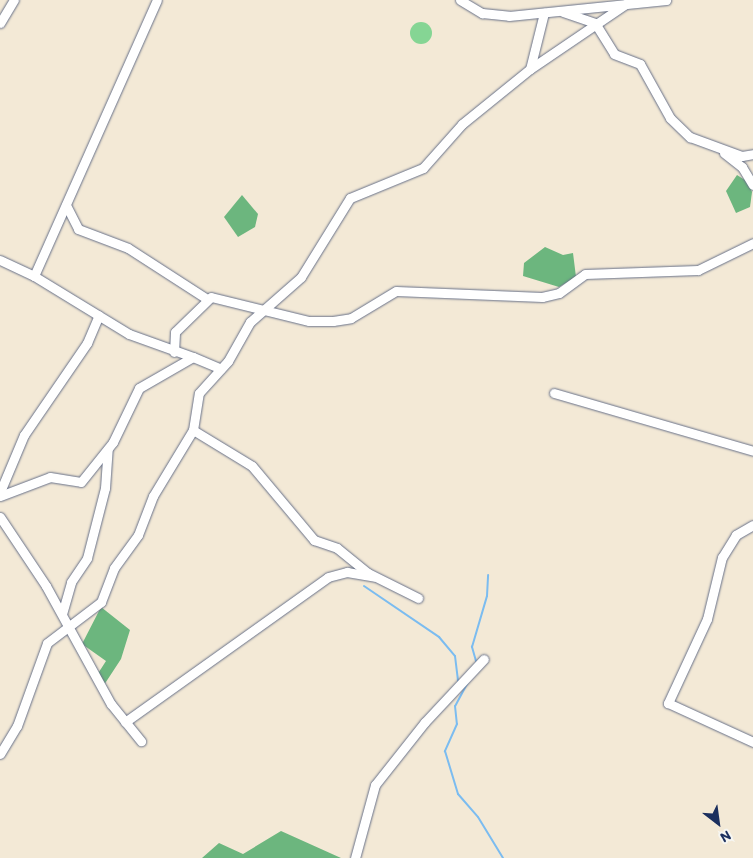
<!DOCTYPE html>
<style>
body{margin:0}
#map{position:relative;width:753px;height:858px;overflow:hidden;background:#f3e9d6;font-family:Itim,sans-serif}
div>[style]{position:absolute}
[style*='--x']{left:calc(var(--x)*1px);top:calc(var(--y)*1px);width:calc(var(--w)*1px);rotate:calc(var(--a)*1deg)}
.green>*{inset:0;background:#85d594}
.round{border-radius:50%}
.forest>*{inset:0;background:#6cb67e}
.stream>*{height:2px;margin:-1px;padding:0 1px;transform-origin:1px;border-radius:1px;background:#7bbcf0}
.roads{filter:drop-shadow(0 0 1px #677088) drop-shadow(0 0 1px #677088)}
.minor>*{height:9px;margin:-4.5px;padding:0 4.5px;transform-origin:4.5px;border-radius:4.5px;background:#fff}
span{translate:-50% -50%;white-space:nowrap;text-align:center;line-height:1.15;-webkit-text-stroke:4px #f6f6f2;paint-order:stroke}
.north{position:absolute;left:693px;top:798px;width:50px;height:50px;-webkit-text-stroke:4px #f6f6f2;paint-order:stroke;rotate:150deg;font-size:14px;font-weight:700;line-height:20px;text-align:center;color:#1b2f5e}
.north::after{content:'';display:block;margin:auto;width:18px;height:22px;background:#1b2f5e;clip-path:polygon(50% 0,100% 100%,50% 72%,0 100%)}
</style>
<div id="map">
<div class="green">
<div class="round" style="left:410px;top:22px;width:22px;height:22px"></div>
</div>
<div class="forest">
<div style="clip-path:polygon(737px 175px,748px 182px,752px 192px,750px 207px,736px 213px,726px 191px)"></div>
<div style="clip-path:polygon(242px 195px,258px 214px,255px 227px,238px 237px,224px 217px)"></div>
<div style="clip-path:polygon(545px 247px,563px 255px,573px 253px,576px 277px,559px 287px,523px 276px,524px 263px)"></div>
<div style="clip-path:polygon(101px 607px,130px 630px,121px 659px,104px 685px,97px 675px,106px 661px,82px 644px)"></div>
<div style="clip-path:polygon(281px 831px,341px 858px,202px 858px,219px 843px,243px 854px)"></div>
</div>
<div class="stream">
<div style="--x:364;--y:586;--w:91;--a:34.2"></div>
<div style="--x:439;--y:637;--w:25;--a:50"></div>
<div style="--x:455;--y:656;--w:25;--a:83"></div>
<div style="--x:476;--y:661;--w:15;--a:-106"></div>
<div style="--x:472;--y:647;--w:53;--a:-73.6"></div>
<div style="--x:487;--y:596;--w:21;--a:-87"></div>
<div style="--x:468;--y:682;--w:27;--a:118"></div>
<div style="--x:455;--y:706;--w:18;--a:84"></div>
<div style="--x:457;--y:724;--w:30;--a:114"></div>
<div style="--x:445;--y:751;--w:45;--a:73.2"></div>
<div style="--x:458;--y:794;--w:30;--a:49"></div>
<div style="--x:478;--y:817;--w:48;--a:58.6"></div>
</div>
<div class="roads">
<div class="minor">
<div style="--x:460;--y:0;--w:26;--a:31"></div>
<div style="--x:482;--y:13;--w:27;--a:6"></div>
<div style="--x:509;--y:16;--w:158;--a:-5.8"></div>
<div style="--x:563;--y:12;--w:34;--a:19"></div>
<div style="--x:595;--y:23;--w:36;--a:58"></div>
<div style="--x:614;--y:54;--w:28;--a:21"></div>
<div style="--x:640;--y:64;--w:62;--a:60.9"></div>
<div style="--x:670;--y:118;--w:28;--a:44"></div>
<div style="--x:690;--y:137;--w:55;--a:20.1"></div>
<div style="--x:742;--y:156;--w:11;--a:-10"></div>
<div style="--x:0;--y:23;--w:27;--a:-59"></div>
<div style="--x:530;--y:69;--w:117;--a:-34.2"></div>
<div style="--x:724;--y:153;--w:23;--a:38"></div>
<div style="--x:742;--y:167;--w:21;--a:59"></div>
<div style="--x:66;--y:205;--w:27;--a:63"></div>
<div style="--x:78;--y:229;--w:53;--a:20.8"></div>
<div style="--x:128;--y:248;--w:94;--a:32.8"></div>
<div style="--x:0;--y:260;--w:38;--a:25"></div>
<div style="--x:34;--y:276;--w:302;--a:-66"></div>
<div style="--x:34;--y:276;--w:111;--a:31.4"></div>
<div style="--x:129;--y:334;--w:68;--a:19.8"></div>
<div style="--x:174;--y:352;--w:20;--a:-87"></div>
<div style="--x:175;--y:332;--w:50;--a:-44.2"></div>
<div style="--x:211;--y:297;--w:101;--a:13.8"></div>
<div style="--x:309;--y:321;--w:24;--a:0"></div>
<div style="--x:333;--y:321;--w:18;--a:-9"></div>
<div style="--x:351;--y:318;--w:52;--a:-31"></div>
<div style="--x:396;--y:291;--w:146;--a:2.4"></div>
<div style="--x:542;--y:297;--w:17;--a:-13"></div>
<div style="--x:559;--y:293;--w:32;--a:-36"></div>
<div style="--x:585;--y:274;--w:113;--a:-2"></div>
<div style="--x:698;--y:270;--w:61;--a:-26.1"></div>
<div style="--x:554;--y:393;--w:207;--a:16.2"></div>
<div style="--x:193;--y:430;--w:69;--a:31.4"></div>
<div style="--x:252;--y:466;--w:97;--a:50"></div>
<div style="--x:314;--y:540;--w:24;--a:19"></div>
<div style="--x:337;--y:548;--w:40;--a:39"></div>
<div style="--x:368;--y:573;--w:56;--a:26.6"></div>
<div style="--x:0;--y:492;--w:62;--a:-67.2"></div>
<div style="--x:24;--y:435;--w:112;--a:-55.6"></div>
<div style="--x:87;--y:343;--w:30;--a:-67"></div>
<div style="--x:0;--y:496;--w:53;--a:-20.8"></div>
<div style="--x:50;--y:477;--w:31;--a:9"></div>
<div style="--x:81;--y:482;--w:51;--a:-51.3"></div>
<div style="--x:113;--y:442;--w:60;--a:-64.3"></div>
<div style="--x:139;--y:388;--w:62;--a:-29.9"></div>
<div style="--x:193;--y:357;--w:30;--a:23"></div>
<div style="--x:0;--y:517;--w:83;--a:56.3"></div>
<div style="--x:46;--y:586;--w:135;--a:61.2"></div>
<div style="--x:111;--y:704;--w:48;--a:51"></div>
<div style="--x:753;--y:525;--w:20;--a:150"></div>
<div style="--x:736;--y:535;--w:26;--a:122"></div>
<div style="--x:722;--y:557;--w:64;--a:103.6"></div>
<div style="--x:707;--y:619;--w:93;--a:114.9"></div>
<div style="--x:668;--y:703;--w:94;--a:24.6"></div>
<div style="--x:62;--y:614;--w:33;--a:-74"></div>
<div style="--x:71;--y:582;--w:29;--a:-56"></div>
<div style="--x:87;--y:558;--w:72;--a:-75.6"></div>
<div style="--x:105;--y:488;--w:39;--a:-86"></div>
<div style="--x:125;--y:722;--w:249;--a:-35.5"></div>
<div style="--x:328;--y:577;--w:20;--a:-15"></div>
<div style="--x:347;--y:572;--w:27;--a:10"></div>
<div style="--x:0;--y:754;--w:33;--a:-59"></div>
<div style="--x:17;--y:726;--w:88;--a:-70.1"></div>
<div style="--x:47;--y:643;--w:68;--a:-37.2"></div>
<div style="--x:101;--y:602;--w:36;--a:-69"></div>
<div style="--x:114;--y:568;--w:41;--a:-54"></div>
<div style="--x:138;--y:535;--w:42;--a:-69"></div>
<div style="--x:153;--y:496;--w:77;--a:-58.8"></div>
<div style="--x:193;--y:430;--w:37;--a:-81"></div>
<div style="--x:199;--y:393;--w:43;--a:-47.8"></div>
<div style="--x:228;--y:361;--w:45;--a:-60.6"></div>
<div style="--x:250;--y:322;--w:68;--a:-41.4"></div>
<div style="--x:301;--y:277;--w:93;--a:-58.2"></div>
<div style="--x:350;--y:198;--w:79;--a:-22.3"></div>
<div style="--x:423;--y:168;--w:59;--a:-48.4"></div>
<div style="--x:462;--y:124;--w:87;--a:-39"></div>
<div style="--x:530;--y:69;--w:58;--a:-76"></div>
<div style="--x:355;--y:858;--w:76;--a:-74.7"></div>
<div style="--x:375;--y:785;--w:80;--a:-51.6"></div>
<div style="--x:425;--y:722;--w:86;--a:-46.9"></div>
</div>
</div>
<div class="north">N</div>
</div>
